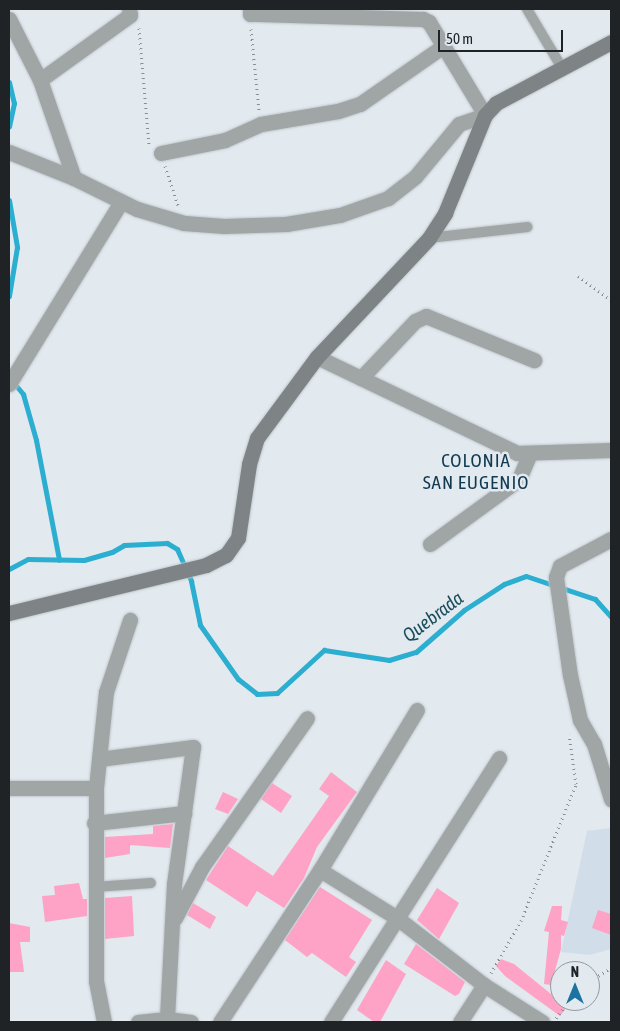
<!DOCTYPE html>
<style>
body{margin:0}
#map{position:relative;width:620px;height:1031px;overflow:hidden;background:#e2e9ef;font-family:"Asap Condensed",sans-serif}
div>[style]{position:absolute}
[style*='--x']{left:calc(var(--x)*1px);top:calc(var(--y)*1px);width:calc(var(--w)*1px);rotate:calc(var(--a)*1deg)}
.built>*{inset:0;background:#d1dee9}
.stream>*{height:5px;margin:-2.5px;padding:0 2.5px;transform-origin:2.5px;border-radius:2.5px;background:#2caed0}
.building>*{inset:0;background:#fea2c6}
.path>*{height:3px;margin-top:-1.5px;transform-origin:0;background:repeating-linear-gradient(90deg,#8a8f93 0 1px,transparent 0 5px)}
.roads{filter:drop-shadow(0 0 1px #bfc5cb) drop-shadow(0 0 1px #bfc5cb)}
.lane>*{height:10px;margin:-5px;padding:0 5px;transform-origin:5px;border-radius:5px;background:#a0a5a5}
.street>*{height:15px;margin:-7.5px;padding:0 7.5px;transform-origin:7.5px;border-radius:7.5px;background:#a0a5a5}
.secondary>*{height:15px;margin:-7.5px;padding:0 7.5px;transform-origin:7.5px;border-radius:7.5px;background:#7e8485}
span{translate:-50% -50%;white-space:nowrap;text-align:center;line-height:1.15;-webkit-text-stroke:5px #e2e9ef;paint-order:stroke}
.neighbourhood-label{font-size:19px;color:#113950;letter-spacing:1px}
.water-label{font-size:19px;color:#1b4e5d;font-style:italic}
.frame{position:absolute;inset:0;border:10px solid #202325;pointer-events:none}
.north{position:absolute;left:550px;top:961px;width:50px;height:50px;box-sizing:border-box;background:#e2e9ef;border:1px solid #949a9e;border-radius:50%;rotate:0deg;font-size:14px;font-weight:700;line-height:20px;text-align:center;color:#202325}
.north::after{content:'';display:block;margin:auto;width:18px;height:22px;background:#1b73a2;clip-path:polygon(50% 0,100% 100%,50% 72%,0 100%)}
.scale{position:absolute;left:438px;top:30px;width:125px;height:22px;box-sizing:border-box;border:2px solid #202325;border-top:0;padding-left:6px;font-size:15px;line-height:18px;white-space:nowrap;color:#202325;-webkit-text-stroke:4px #e2e9ef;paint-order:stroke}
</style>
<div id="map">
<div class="built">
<div style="clip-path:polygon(611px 828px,611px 949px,590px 955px,561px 952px,587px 831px)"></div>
</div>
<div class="stream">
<div style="--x:9;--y:82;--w:22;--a:77"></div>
<div style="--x:14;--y:103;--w:24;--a:102"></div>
<div style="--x:9;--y:200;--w:48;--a:80.3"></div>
<div style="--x:17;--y:247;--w:50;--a:99.3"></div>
<div style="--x:13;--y:382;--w:16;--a:50"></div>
<div style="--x:23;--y:394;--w:48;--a:74.2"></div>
<div style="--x:36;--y:440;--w:122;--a:79.1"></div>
<div style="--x:9;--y:569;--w:21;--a:-28"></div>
<div style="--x:28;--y:559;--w:56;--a:1"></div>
<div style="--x:84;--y:560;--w:29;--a:-16"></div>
<div style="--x:112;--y:552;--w:14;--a:-30"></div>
<div style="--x:124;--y:545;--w:43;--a:-2.7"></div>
<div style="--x:167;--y:543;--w:12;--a:31"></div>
<div style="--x:177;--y:549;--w:35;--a:66"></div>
<div style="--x:191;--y:581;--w:45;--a:78.4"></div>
<div style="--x:200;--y:625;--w:66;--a:54.9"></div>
<div style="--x:238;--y:679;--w:24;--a:38"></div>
<div style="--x:257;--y:694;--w:20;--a:-3"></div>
<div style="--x:277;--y:693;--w:64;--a:-42.5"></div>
<div style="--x:324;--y:650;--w:66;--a:8.7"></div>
<div style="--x:389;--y:660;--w:28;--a:-17"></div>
<div style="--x:416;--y:652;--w:64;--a:-41.2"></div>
<div style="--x:464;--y:610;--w:48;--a:-33"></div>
<div style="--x:504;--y:584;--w:23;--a:-20"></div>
<div style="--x:526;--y:576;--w:73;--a:18.4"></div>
<div style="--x:595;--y:599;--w:24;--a:48"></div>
</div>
<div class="building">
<div style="clip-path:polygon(331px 772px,357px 792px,317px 847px,304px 878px,284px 908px,257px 891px,247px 907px,206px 880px,228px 846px,273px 876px,329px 796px,319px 789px)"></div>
<div style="clip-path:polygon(272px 783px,292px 796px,281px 813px,261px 799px)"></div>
<div style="clip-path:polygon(223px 792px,238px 799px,228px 814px,215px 809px)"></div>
<div style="clip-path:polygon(173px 824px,170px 848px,130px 845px,130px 854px,105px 858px,105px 837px,153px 834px,153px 826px)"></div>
<div style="clip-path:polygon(79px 883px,83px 899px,87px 899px,87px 916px,45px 922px,42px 896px,55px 895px,54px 886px)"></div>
<div style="clip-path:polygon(320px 887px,372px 920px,349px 957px,356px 962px,346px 977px,312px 953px,307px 957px,285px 940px)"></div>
<div style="clip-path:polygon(437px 888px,459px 903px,439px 939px,417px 920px)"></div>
<div style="clip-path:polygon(132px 896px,134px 936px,105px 939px,105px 898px)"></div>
<div style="clip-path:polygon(193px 903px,216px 917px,210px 929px,187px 915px)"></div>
<div style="clip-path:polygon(552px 906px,562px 906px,561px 920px,568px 922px,564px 936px,561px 935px,561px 949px,551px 985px,544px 984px,549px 932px,544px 931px)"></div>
<div style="clip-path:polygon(598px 910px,611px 914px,611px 935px,592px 928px)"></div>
<div style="clip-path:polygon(9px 923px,30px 927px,30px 942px,20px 942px,24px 972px,9px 972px)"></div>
<div style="clip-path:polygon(416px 944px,465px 982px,459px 994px,455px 996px,404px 964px)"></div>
<div style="clip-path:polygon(501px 959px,514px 964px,567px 1007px,560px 1016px,505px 976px,496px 966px)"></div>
<div style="clip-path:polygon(386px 960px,406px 974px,380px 1022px,374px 1022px,357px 1010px)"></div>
</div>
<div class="path">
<div style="--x:139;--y:28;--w:116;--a:85.1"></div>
<div style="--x:251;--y:29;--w:81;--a:84.4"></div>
<div style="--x:165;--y:166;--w:41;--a:71.6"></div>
<div style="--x:578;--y:276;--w:41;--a:36"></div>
<div style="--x:491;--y:973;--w:60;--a:-60"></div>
<div style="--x:521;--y:921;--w:148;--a:-68.1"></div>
<div style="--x:576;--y:784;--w:50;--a:-98"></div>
<div style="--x:590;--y:981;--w:25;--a:-32"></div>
<div style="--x:556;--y:1018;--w:21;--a:-53"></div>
</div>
<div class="roads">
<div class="lane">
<div style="--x:527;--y:9;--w:69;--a:59.3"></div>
<div style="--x:429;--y:238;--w:99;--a:-6.4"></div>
<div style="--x:95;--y:887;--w:56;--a:-4.1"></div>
</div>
<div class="street">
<div style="--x:9;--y:19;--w:68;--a:63.1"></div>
<div style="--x:40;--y:80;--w:104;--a:70.9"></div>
<div style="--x:40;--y:80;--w:111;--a:-35.8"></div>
<div style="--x:130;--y:15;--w:6;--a:-99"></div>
<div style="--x:9;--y:152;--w:70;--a:21.8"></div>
<div style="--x:74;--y:178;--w:70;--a:26.2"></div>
<div style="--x:137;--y:209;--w:49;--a:16.6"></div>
<div style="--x:184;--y:223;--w:40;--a:4.3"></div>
<div style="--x:224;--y:226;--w:62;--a:-1.8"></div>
<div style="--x:286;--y:224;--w:55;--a:-9.5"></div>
<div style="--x:340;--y:215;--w:51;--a:-19.5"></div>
<div style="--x:388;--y:198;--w:34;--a:-38"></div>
<div style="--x:415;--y:177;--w:69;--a:-50.3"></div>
<div style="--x:459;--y:124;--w:28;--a:-19"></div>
<div style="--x:485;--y:115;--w:109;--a:-121.1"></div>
<div style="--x:429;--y:22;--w:7;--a:-153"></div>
<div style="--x:423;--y:19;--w:173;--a:-178.3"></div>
<div style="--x:250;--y:14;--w:5;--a:-90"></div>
<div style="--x:161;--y:153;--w:65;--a:-11.5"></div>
<div style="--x:225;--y:140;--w:39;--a:-24"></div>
<div style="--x:261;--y:124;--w:78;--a:-9.6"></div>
<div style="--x:338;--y:111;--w:23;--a:-18"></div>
<div style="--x:360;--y:104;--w:100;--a:-34.8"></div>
<div style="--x:317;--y:357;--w:222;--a:25.6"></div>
<div style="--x:517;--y:453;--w:94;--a:-1.8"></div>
<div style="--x:361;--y:378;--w:79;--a:-46.5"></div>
<div style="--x:415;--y:321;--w:12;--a:-24"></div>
<div style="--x:426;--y:316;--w:117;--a:22.2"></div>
<div style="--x:9;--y:384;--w:214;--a:-58.4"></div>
<div style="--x:611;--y:539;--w:58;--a:152.1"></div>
<div style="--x:560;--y:566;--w:12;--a:110"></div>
<div style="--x:556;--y:577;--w:99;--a:81.9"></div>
<div style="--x:570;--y:675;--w:46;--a:77.5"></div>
<div style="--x:580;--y:720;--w:28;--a:60"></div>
<div style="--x:594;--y:744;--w:58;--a:72.8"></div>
<div style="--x:430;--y:544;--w:110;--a:-36.1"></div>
<div style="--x:519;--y:479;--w:28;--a:-67"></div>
<div style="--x:99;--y:759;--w:95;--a:-7.3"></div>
<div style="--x:193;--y:747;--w:138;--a:97.9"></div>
<div style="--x:174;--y:884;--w:135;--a:93"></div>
<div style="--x:9;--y:788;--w:87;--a:0"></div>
<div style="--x:94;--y:823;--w:91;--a:-6.3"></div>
<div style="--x:320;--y:870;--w:91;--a:31.9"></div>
<div style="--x:397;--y:918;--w:110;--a:37.6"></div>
<div style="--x:484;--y:985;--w:69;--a:32.5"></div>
<div style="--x:175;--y:918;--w:58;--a:-62.1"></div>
<div style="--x:202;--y:867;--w:182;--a:-54.8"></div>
<div style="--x:104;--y:1022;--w:42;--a:-101"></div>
<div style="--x:96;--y:981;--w:193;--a:-90"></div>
<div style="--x:96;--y:788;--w:97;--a:-84.1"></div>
<div style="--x:106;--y:692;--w:76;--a:-71.6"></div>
<div style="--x:138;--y:1022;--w:29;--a:-6"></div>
<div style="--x:167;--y:1019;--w:24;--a:7"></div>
<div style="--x:220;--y:1022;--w:182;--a:-56.7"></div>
<div style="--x:320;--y:870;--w:187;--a:-58.8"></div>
<div style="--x:331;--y:1022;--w:313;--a:-57.5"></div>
<div style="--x:460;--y:1022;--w:44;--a:-57"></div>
</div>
<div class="secondary">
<div style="--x:9;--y:613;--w:203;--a:-13.7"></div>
<div style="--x:206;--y:565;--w:22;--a:-27"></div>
<div style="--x:226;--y:555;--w:21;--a:-55"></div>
<div style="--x:238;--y:538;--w:75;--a:-81.5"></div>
<div style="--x:249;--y:464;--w:27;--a:-73"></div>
<div style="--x:257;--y:438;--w:101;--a:-53.5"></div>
<div style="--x:317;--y:357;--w:163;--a:-46.7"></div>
<div style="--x:429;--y:238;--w:30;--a:-57"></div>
<div style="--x:445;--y:213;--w:106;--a:-67.8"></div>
<div style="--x:485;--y:115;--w:16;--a:-47"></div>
<div style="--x:496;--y:103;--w:130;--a:-27.9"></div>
</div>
</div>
<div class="neighbourhood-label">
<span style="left:476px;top:472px">COLONIA<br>SAN EUGENIO</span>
</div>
<div class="water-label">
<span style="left:433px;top:617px;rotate:-37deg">Quebrada</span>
</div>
<div class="frame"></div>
<div class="north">N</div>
<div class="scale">50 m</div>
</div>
